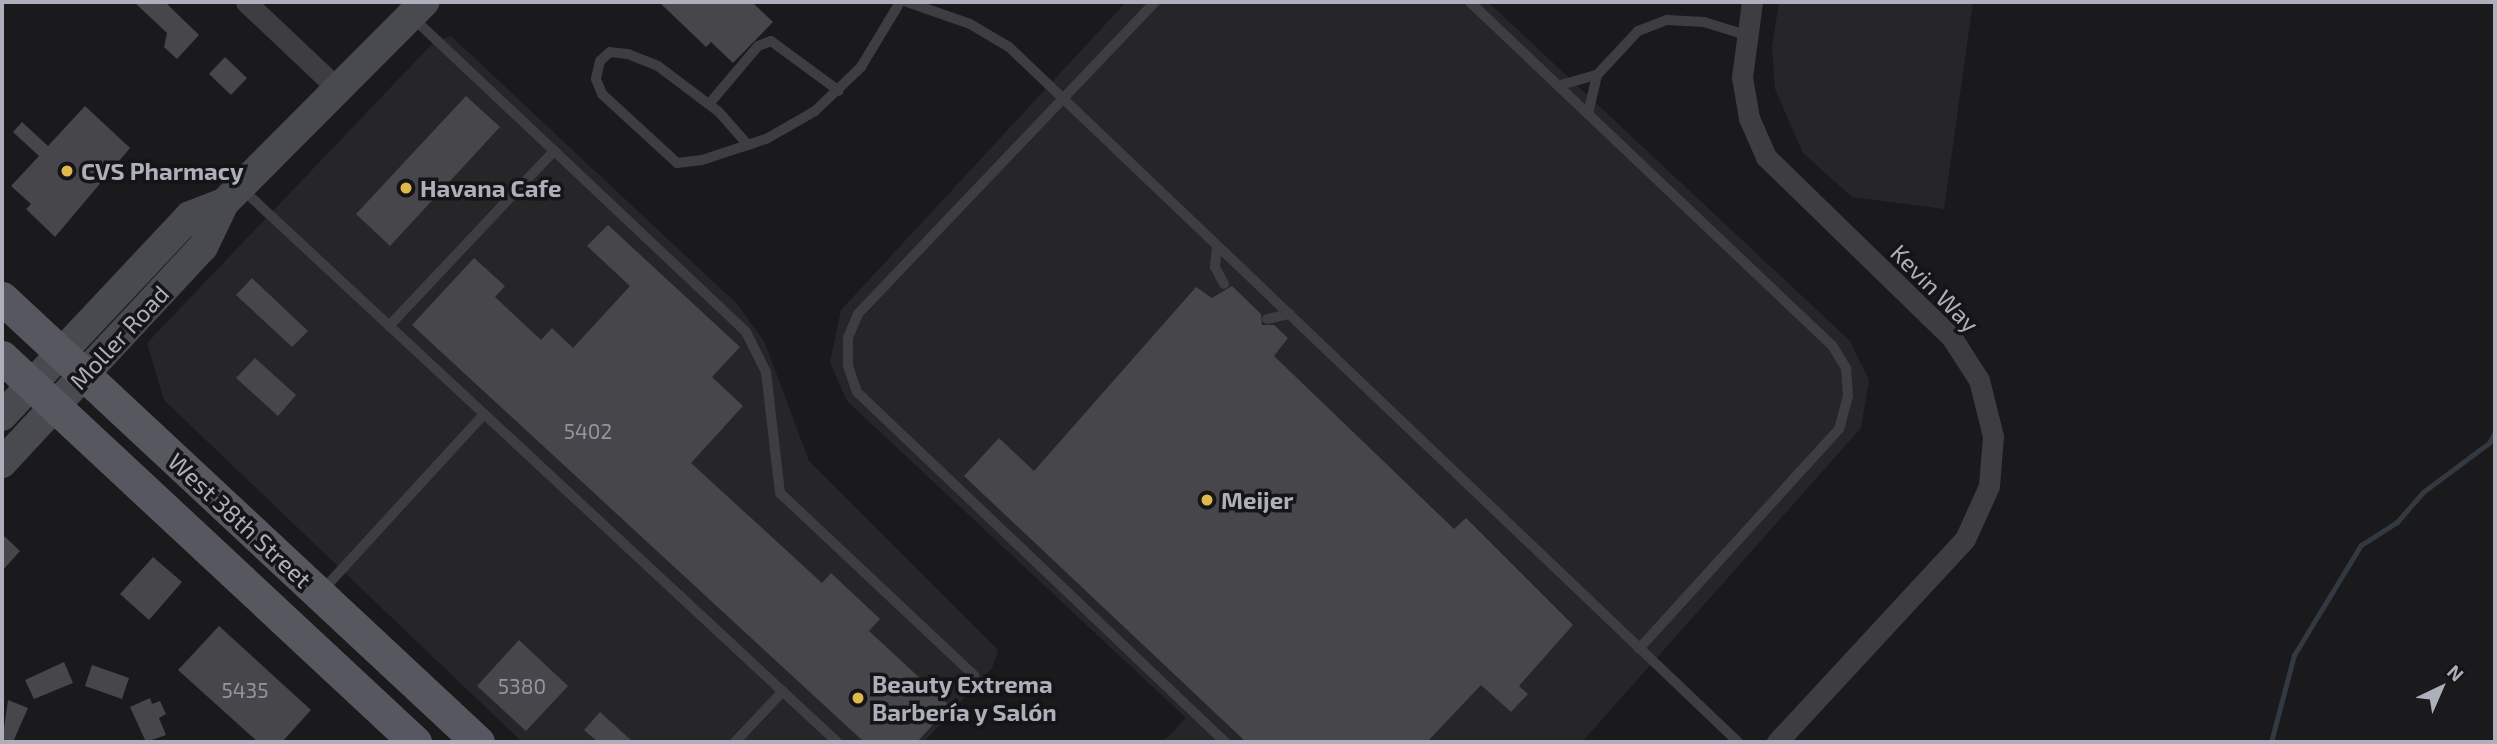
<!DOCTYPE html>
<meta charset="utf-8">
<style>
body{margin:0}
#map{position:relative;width:2497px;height:744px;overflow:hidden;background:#1a191b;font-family:"Exo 2",sans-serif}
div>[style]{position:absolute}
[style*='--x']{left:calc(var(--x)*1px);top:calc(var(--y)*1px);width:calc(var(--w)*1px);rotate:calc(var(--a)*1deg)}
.built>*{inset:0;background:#262628}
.stream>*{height:5px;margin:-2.5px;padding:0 2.5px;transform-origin:2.5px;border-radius:2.5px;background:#333940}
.building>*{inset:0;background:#47474b}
.lane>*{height:10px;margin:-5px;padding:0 5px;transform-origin:5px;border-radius:5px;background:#3d3d42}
.street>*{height:21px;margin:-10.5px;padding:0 10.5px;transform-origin:10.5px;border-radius:10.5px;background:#3d3d42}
.secondary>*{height:30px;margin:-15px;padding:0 15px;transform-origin:15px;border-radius:15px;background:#494a50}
.primary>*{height:33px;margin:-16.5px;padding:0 16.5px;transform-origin:16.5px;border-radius:16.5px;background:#57585f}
.dots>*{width:19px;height:19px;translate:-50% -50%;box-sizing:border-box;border:4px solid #151416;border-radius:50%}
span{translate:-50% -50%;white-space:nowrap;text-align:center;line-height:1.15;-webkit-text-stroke:7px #151416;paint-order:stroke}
.number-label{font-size:21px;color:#94969e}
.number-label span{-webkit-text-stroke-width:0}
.poi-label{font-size:24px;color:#adb0ba;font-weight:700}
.left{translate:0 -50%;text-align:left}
.street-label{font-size:24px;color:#adb0ba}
.frame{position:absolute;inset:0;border:4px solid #adb0ba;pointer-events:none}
.north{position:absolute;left:2406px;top:653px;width:70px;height:70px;-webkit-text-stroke:5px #151416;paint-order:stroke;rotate:44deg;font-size:19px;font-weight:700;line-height:28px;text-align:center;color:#adb0ba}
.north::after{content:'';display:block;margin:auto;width:24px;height:32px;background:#adb0ba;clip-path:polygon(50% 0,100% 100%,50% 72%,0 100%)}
</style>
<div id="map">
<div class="built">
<div style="clip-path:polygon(1126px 2px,1488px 2px,1850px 341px,1869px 380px,1861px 428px,1582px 742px,1163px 742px,1186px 718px,847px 401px,830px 362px,841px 310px)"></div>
<div style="clip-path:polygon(1779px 2px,1973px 2px,1944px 209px,1852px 197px,1803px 153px,1775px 89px,1772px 47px)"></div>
<div style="clip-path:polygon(451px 36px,737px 304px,765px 343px,809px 461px,998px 650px,992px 668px,924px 742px,522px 742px,164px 400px,147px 343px,433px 43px)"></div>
</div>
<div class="stream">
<div style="--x:2271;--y:742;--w:90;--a:-75.2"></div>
<div style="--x:2294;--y:655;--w:129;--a:-58.7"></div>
<div style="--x:2361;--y:545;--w:43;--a:-32.6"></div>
<div style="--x:2397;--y:522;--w:40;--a:-49"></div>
<div style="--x:2423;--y:492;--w:82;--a:-36.6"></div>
<div style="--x:2489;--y:443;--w:13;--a:-61"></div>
</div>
<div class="building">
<div style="clip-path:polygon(134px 2px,165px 2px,199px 35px,177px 59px,164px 47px,167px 33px)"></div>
<div style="clip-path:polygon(659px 2px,752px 2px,773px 22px,733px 63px,711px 42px,706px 47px)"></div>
<div style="clip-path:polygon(225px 57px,247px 78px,231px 95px,209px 74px)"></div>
<div style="clip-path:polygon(466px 96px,500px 127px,390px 246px,356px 214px)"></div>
<div style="clip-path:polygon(85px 106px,130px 148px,55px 237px,26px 209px,31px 204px,11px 186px,39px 156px,13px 132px,22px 122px,48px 146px)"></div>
<div style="clip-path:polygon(608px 225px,740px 347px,712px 377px,743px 406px,691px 463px,822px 583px,831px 573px,880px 619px,869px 631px,950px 706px,917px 742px,864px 742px,412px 325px,474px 258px,505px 286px,495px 297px,541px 340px,552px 328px,573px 348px,630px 286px,587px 246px)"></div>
<div style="clip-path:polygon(252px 278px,308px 331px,292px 347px,236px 295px)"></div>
<div style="clip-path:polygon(1232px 286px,1261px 314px,1262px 325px,1274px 325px,1288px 338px,1274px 356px,1454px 529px,1466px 518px,1573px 625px,1519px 686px,1528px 694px,1511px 712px,1481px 685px,1427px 742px,1246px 742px,964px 476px,999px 438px,1034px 471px,1196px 287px,1212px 298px)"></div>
<div style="clip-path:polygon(255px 358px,296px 395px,278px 416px,236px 378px)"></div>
<div style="clip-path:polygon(2px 534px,20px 551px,2px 571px)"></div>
<div style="clip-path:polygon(153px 557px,182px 582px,149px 620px,120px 594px)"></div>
<div style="clip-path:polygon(219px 626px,311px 710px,282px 742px,258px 742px,178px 670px)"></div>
<div style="clip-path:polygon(519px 640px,568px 686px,526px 731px,477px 686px)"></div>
<div style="clip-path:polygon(64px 662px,73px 683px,34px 699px,25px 680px)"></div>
<div style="clip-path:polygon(92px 665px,129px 678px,122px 699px,85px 686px)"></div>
<div style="clip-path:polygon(150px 698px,152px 704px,160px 701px,166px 714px,159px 718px,166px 735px,146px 742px,130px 707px)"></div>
<div style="clip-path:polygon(8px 700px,28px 708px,13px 742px,2px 742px)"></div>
<div style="clip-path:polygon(600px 712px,633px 742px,598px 742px,584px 730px)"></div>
</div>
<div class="lane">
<div style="--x:907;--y:2;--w:67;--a:19.2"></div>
<div style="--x:970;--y:24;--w:45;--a:30.5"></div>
<div style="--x:1009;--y:47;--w:1007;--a:43.63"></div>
<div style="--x:1155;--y:2;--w:431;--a:133.6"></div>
<div style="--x:858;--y:314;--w:26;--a:113"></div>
<div style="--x:848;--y:338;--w:28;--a:90"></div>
<div style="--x:848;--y:366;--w:28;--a:71"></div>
<div style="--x:857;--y:392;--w:508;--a:43.56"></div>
<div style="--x:1470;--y:2;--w:499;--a:43.5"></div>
<div style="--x:1832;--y:345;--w:27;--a:59"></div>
<div style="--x:1846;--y:368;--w:28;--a:86"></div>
<div style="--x:1848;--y:396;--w:34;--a:105"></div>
<div style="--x:1839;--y:429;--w:297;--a:132.3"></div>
<div style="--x:412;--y:17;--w:459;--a:43.3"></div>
<div style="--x:746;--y:332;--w:45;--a:63.4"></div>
<div style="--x:766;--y:372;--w:122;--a:83.4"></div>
<div style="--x:780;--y:493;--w:267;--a:43.2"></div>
<div style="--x:1597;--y:75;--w:60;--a:-47"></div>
<div style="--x:1638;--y:31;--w:31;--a:-21"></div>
<div style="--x:1667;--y:20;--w:37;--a:3"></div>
<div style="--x:1704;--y:22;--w:44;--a:17.2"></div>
<div style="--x:1561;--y:85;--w:37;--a:-16"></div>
<div style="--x:1597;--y:75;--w:37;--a:103"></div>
<div style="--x:709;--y:104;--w:76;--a:-49.8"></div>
<div style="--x:758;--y:46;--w:14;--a:-21"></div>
<div style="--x:771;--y:41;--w:84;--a:36.3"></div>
<div style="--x:748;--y:145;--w:44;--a:-131.3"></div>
<div style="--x:719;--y:112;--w:76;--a:-143"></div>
<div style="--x:658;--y:66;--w:32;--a:-158"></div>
<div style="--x:628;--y:54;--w:18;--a:-174"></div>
<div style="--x:610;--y:52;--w:13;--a:138"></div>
<div style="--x:600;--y:61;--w:18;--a:103"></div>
<div style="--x:596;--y:79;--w:16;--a:68"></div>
<div style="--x:602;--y:94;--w:102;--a:42.6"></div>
<div style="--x:677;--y:163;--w:25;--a:-7"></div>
<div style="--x:702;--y:160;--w:48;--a:-18.1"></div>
<div style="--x:748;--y:145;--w:21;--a:-19"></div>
<div style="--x:768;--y:138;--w:54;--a:-29.9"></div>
<div style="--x:815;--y:111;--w:64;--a:-43.7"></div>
<div style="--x:861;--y:67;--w:76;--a:-59"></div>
<div style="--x:242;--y:189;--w:812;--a:42.9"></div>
<div style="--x:1217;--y:247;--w:20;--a:96"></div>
<div style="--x:1215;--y:267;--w:19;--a:62"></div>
<div style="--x:1267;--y:319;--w:23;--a:-13"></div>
<div style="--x:389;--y:326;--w:241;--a:-46.7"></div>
<div style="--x:321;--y:592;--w:241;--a:-47.5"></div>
<div style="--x:735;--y:742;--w:70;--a:-46.7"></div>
</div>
<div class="street">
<div style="--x:246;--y:2;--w:125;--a:43.4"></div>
<div style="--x:1752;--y:2;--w:76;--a:97.6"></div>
<div style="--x:1742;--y:77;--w:42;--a:80.3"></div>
<div style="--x:1749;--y:118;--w:43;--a:66.4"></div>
<div style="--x:1766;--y:157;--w:260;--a:44.2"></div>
<div style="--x:1952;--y:338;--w:50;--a:57.3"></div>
<div style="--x:1979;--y:380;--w:58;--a:76"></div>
<div style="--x:1993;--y:436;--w:50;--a:94.6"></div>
<div style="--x:1989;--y:486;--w:58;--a:114.4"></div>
<div style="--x:1965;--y:539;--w:277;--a:132.8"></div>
</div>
<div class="secondary">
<div style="--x:2;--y:416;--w:274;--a:-46.8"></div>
<div style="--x:190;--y:216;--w:36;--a:-21"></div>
<div style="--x:224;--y:203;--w:284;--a:-45.1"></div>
<div style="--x:2;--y:463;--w:295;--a:-47.1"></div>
<div style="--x:203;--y:247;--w:49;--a:-64.5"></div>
</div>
<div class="primary">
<div style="--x:2;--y:298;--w:651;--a:43.01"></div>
<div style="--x:2;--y:357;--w:565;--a:42.99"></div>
</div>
<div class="dots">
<div style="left:67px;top:171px;background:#e0b94c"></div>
<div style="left:406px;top:188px;background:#e0b94c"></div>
<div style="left:1207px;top:500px;background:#e0b94c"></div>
<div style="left:858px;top:698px;background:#e0b94c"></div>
</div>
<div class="number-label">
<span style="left:588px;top:431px">5402</span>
<span style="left:522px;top:686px">5380</span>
<span style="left:245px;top:690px">5435</span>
</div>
<div class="poi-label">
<span class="left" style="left:81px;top:171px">CVS Pharmacy</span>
<span class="left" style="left:420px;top:188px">Havana Cafe</span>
<span class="left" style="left:1221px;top:500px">Meijer</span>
<span class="left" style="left:872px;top:698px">Beauty Extrema<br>Barbería y Salón</span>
</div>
<div class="street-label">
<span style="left:1935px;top:288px;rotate:45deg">Kevin Way</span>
<span style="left:119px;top:337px;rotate:-47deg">Moller Road</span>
<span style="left:240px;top:520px;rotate:43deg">West 38th Street</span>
</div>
<div class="frame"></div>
<div class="north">N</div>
</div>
